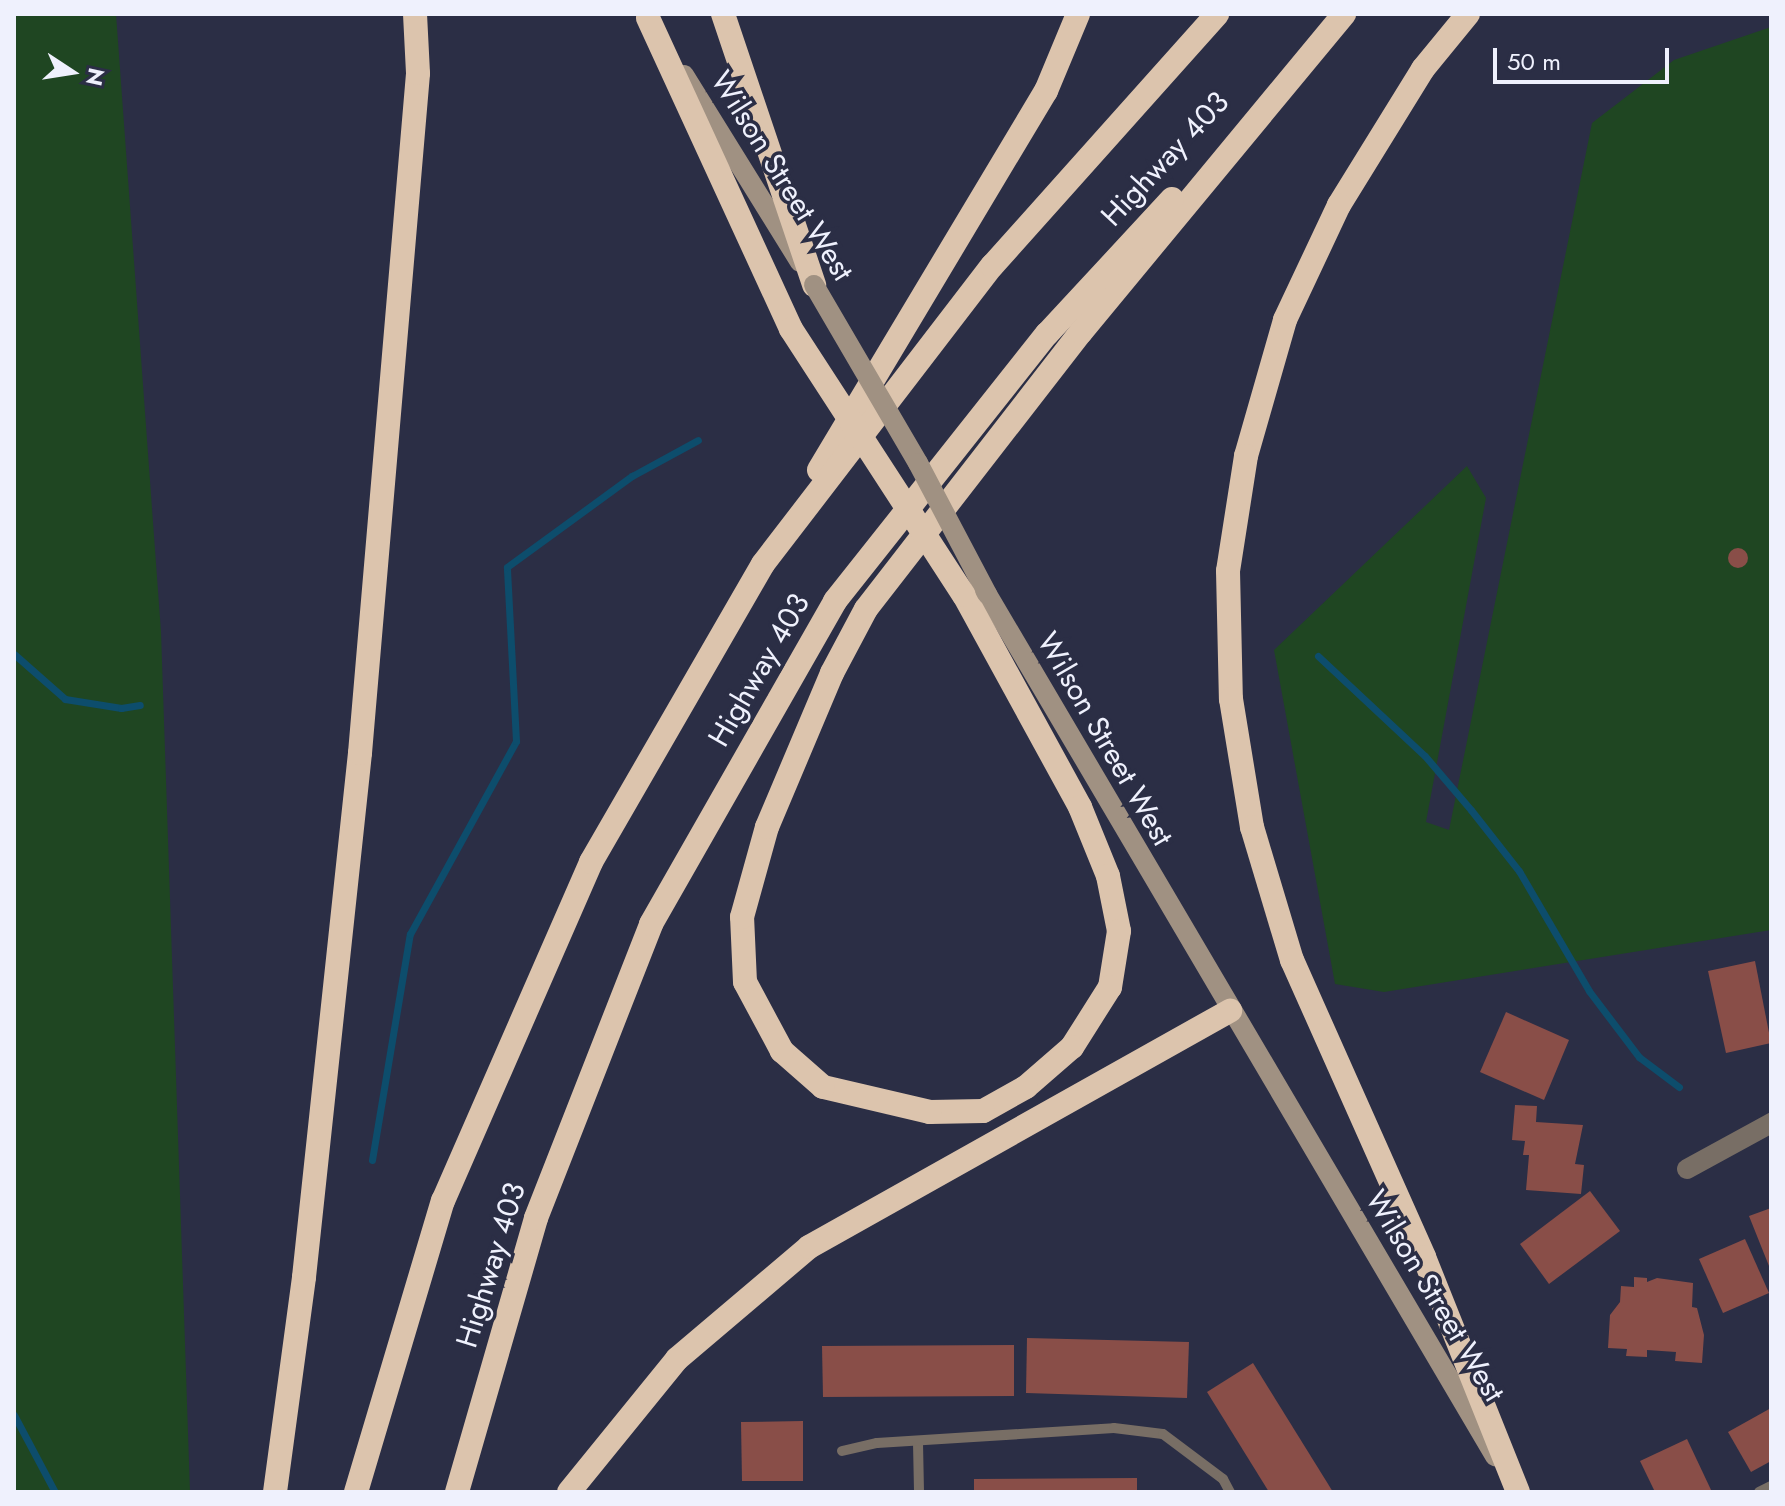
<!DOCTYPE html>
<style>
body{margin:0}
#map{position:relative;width:1785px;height:1506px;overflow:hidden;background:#2b2e45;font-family:Jost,sans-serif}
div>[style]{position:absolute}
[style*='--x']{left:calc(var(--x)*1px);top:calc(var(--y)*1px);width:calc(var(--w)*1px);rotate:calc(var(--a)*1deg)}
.green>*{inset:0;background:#1f4622}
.stream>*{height:7px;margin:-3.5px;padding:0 3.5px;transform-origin:3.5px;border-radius:3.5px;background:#0d4d6c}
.building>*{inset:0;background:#894e48}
.round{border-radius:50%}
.service>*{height:10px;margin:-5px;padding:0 5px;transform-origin:5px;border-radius:5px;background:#786e65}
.minor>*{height:20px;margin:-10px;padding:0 10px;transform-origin:10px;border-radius:10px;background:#786e65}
.secondary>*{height:20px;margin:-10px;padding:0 10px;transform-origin:10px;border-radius:10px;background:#a09182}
.motorway>*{height:24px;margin:-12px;padding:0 12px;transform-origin:12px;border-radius:12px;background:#dcc4ad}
.secondary-bridge>*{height:20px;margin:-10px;padding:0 10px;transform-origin:10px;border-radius:10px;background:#a09182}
.motorway-bridge>*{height:24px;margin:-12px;padding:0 12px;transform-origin:12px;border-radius:12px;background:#dcc4ad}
span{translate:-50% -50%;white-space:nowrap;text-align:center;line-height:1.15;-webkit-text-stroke:7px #2b2e45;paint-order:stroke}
.street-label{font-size:30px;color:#eff1fd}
.frame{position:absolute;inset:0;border:16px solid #eff1fd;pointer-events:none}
.north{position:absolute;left:32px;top:32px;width:80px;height:80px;-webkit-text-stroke:6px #2b2e45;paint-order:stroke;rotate:102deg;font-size:22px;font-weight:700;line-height:32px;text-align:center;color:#eff1fd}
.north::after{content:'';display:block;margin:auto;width:28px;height:36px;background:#eff1fd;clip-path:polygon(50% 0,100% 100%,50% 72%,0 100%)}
.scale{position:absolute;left:1493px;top:48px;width:176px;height:36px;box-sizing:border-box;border:4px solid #eff1fd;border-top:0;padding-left:10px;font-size:24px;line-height:28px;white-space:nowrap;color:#eff1fd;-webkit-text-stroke:6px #2b2e45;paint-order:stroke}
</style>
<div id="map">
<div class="green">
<div style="clip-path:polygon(14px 14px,116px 14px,161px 632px,190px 1492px,14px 1492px)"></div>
<div style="clip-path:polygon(1771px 27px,1771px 930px,1384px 992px,1335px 984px,1274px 650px,1467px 466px,1486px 498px,1426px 822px,1449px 830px,1592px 123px,1674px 60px)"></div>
</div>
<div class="stream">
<div style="--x:14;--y:654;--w:68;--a:41.4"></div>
<div style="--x:65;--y:699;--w:57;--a:9.1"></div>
<div style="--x:121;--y:708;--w:19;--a:-9"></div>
<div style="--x:1318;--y:656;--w:146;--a:43.1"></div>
<div style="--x:1425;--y:756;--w:71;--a:49.6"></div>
<div style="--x:1471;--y:810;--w:78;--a:51.8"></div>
<div style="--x:1519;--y:871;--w:139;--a:59.7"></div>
<div style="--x:1589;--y:991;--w:83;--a:52.9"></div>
<div style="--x:1639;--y:1057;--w:50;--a:36.9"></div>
<div style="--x:372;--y:1160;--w:229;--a:-80.5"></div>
<div style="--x:410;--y:934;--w:220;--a:-61.2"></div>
<div style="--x:516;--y:741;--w:174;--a:-93"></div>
<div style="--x:507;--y:567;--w:155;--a:-36.1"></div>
<div style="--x:632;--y:476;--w:75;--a:-28.6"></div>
<div style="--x:14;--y:1415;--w:87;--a:62"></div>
</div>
<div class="building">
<div class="round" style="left:1728px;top:548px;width:20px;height:20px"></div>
<div style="clip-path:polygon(1755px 961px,1771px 1043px,1726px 1053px,1708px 971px)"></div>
<div style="clip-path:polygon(1506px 1012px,1569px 1040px,1544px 1100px,1480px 1072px)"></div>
<div style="clip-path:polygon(1515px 1105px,1537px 1106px,1536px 1122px,1583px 1125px,1575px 1164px,1584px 1165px,1581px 1194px,1526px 1190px,1529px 1155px,1523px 1155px,1525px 1141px,1512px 1140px)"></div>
<div style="clip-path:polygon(1590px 1191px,1620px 1231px,1549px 1284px,1520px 1244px)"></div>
<div style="clip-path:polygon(1771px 1208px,1771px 1271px,1749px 1216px)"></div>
<div style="clip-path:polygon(1745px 1239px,1769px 1293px,1723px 1313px,1699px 1259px)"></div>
<div style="clip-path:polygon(1634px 1277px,1647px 1278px,1647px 1282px,1657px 1278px,1693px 1283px,1692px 1307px,1697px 1308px,1704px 1335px,1702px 1363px,1675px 1361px,1676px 1352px,1647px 1350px,1647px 1357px,1626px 1356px,1627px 1349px,1608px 1348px,1610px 1315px,1620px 1302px,1621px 1286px,1634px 1287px)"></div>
<div style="clip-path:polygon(1027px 1338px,1189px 1342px,1187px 1398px,1026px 1393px)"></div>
<div style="clip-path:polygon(1014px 1345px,1014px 1396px,823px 1397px,822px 1346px)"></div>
<div style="clip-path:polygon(1253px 1363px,1333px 1492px,1269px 1492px,1207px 1392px)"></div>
<div style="clip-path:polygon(1771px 1408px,1771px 1461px,1751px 1472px,1728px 1432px)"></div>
<div style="clip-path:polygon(803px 1421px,803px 1481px,742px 1481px,741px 1422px)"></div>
<div style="clip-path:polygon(1687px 1439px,1712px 1492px,1655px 1492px,1640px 1461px)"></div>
<div style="clip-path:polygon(1137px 1478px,1137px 1492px,974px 1492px,974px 1479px)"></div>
</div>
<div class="service">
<div style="--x:918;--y:1443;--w:49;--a:88.8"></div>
<div style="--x:842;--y:1451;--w:36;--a:-13"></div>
<div style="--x:877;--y:1443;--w:237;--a:-3.6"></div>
<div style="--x:1114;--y:1428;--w:49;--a:7"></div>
<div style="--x:1163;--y:1434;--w:75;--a:36.9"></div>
<div style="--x:1223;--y:1479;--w:15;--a:62"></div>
<div style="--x:1759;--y:1492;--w:13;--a:-27"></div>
</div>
<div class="minor">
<div style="--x:1687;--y:1169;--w:96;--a:-28.7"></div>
</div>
<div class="secondary">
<div style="--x:684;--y:75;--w:220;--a:58.2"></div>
<div style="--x:987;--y:594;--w:1001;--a:59.49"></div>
</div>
<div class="motorway">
<div style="--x:723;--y:14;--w:286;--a:71.4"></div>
<div style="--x:1468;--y:14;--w:71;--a:129.3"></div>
<div style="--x:1423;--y:69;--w:160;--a:121.7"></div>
<div style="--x:1339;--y:205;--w:127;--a:115.2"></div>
<div style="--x:1285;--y:320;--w:141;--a:106"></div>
<div style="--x:1246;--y:456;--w:116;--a:98.9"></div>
<div style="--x:1228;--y:571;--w:128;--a:88.7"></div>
<div style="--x:1231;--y:699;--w:130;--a:80.7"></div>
<div style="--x:1252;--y:827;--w:139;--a:73.3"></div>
<div style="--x:1292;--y:960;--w:325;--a:66"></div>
<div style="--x:1424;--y:1257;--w:253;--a:68.2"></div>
<div style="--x:648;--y:18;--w:342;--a:65.3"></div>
<div style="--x:819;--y:470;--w:442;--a:-59.1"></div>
<div style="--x:1046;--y:91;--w:83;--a:-67.4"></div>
<div style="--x:964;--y:595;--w:242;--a:61.3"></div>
<div style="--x:1080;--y:807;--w:74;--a:67.9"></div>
<div style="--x:1108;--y:876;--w:56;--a:78.7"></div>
<div style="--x:1119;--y:931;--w:57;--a:99.1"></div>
<div style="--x:1110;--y:987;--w:71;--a:122.3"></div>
<div style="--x:1072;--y:1047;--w:61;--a:139"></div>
<div style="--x:1026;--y:1087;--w:49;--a:150.8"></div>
<div style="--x:983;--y:1111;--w:53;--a:178.9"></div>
<div style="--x:930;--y:1112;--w:110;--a:-166.8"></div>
<div style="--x:823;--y:1087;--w:55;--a:-138.7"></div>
<div style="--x:782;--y:1051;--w:78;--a:-118.2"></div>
<div style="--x:745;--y:982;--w:65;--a:-92.6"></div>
<div style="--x:742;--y:917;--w:93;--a:-74.5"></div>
<div style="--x:767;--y:827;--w:167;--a:-67.1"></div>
<div style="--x:832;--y:673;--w:72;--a:-62"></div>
<div style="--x:866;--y:609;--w:351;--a:-52.2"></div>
<div style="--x:1081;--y:332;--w:413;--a:-50.4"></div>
<div style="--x:275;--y:1492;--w:217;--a:-82.3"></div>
<div style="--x:304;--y:1277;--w:527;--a:-83.9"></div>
<div style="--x:360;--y:753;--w:682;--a:-85.12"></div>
<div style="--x:418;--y:73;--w:59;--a:-92.9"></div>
<div style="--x:356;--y:1492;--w:304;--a:-73.4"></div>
<div style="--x:443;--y:1201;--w:370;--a:-66.4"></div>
<div style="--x:591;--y:862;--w:344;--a:-60"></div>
<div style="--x:763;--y:564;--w:376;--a:-52.5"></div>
<div style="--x:992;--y:266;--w:338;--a:-48.2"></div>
<div style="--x:457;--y:1492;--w:285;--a:-73.9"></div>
<div style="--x:536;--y:1218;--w:316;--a:-68.6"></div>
<div style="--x:651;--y:924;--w:372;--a:-60.3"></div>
<div style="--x:835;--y:601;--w:341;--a:-51.6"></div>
<div style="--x:1047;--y:334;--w:184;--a:-47.2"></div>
<div style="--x:569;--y:1492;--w:171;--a:-50.9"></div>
<div style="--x:677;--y:1359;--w:173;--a:-40.3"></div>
<div style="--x:809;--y:1247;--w:483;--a:-29.3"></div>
</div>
<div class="secondary-bridge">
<div style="--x:814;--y:285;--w:206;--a:59.7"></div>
<div style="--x:918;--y:463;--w:148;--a:62.2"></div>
</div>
<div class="motorway-bridge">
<div style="--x:791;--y:329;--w:317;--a:57"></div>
</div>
<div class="street-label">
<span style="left:1165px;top:159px;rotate:-47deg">Highway 403</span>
<span style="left:782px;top:176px;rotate:58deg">Wilson Street West</span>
<span style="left:759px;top:670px;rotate:-60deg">Highway 403</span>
<span style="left:1105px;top:739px;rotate:60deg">Wilson Street West</span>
<span style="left:491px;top:1265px;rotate:-73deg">Highway 403</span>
<span style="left:1435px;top:1296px;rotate:59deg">Wilson Street West</span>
</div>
<div class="frame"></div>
<div class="north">N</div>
<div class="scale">50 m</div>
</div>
